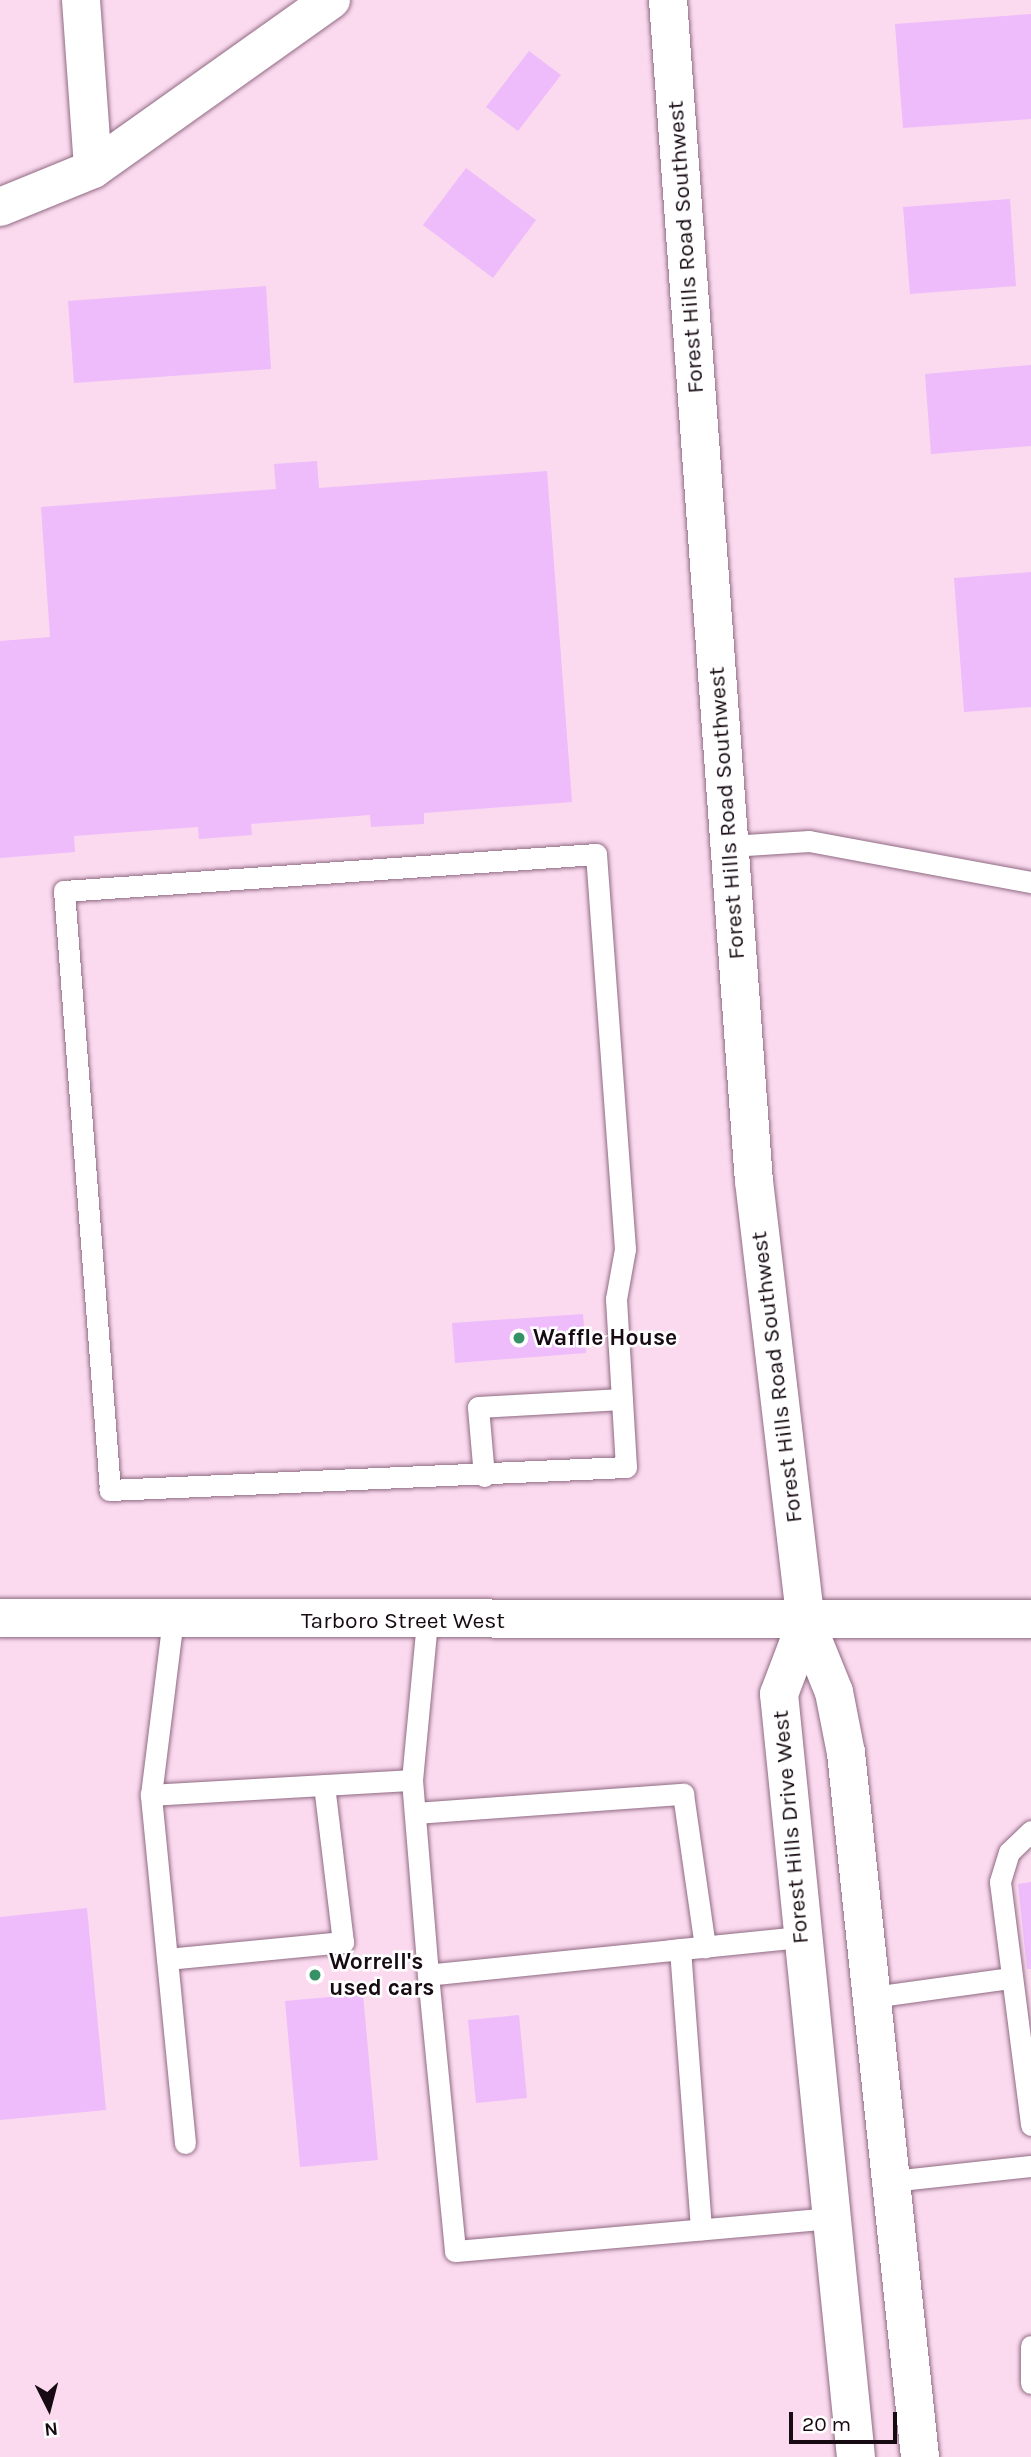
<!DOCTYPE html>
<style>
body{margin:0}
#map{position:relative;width:1031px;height:2457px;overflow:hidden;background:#fbdaef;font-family:Karla,sans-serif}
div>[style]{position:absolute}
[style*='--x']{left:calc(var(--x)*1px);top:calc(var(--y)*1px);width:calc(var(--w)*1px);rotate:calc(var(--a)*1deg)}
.building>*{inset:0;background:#eebbfb}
.roads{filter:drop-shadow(0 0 2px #906b83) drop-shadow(0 0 2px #906b83)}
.service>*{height:21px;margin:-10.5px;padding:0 10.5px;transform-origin:10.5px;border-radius:10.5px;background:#fff}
.minor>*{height:38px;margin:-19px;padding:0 19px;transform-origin:19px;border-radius:19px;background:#fff}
.tertiary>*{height:38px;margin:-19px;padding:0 19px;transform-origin:19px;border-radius:19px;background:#fff}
.secondary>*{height:38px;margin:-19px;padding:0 19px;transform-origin:19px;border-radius:19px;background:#fff}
.dots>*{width:19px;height:19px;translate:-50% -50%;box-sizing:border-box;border:4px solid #fff;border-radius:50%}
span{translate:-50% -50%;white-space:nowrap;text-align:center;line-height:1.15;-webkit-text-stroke:5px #fff;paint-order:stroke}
.street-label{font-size:23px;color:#170a13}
.poi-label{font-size:23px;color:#170a13;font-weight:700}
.left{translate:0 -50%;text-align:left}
.north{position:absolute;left:14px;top:2373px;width:70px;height:70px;-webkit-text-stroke:5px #fff;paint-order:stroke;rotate:174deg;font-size:19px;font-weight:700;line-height:28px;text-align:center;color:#170a13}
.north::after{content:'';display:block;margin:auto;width:24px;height:32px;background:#170a13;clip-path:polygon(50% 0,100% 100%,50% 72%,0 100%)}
.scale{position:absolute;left:789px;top:2412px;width:108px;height:32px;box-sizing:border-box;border:4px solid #170a13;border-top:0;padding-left:9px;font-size:21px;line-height:24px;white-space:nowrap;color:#170a13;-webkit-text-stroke:5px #fff;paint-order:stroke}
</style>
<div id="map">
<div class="building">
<div style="clip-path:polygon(1031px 14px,1031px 119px,903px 128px,895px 24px)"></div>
<div style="clip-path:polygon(529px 51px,561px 75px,518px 131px,486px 107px)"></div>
<div style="clip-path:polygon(466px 168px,536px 220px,493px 278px,423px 225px)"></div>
<div style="clip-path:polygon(1010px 199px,1016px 286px,910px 294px,903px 207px)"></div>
<div style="clip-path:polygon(266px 286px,271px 369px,74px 383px,68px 301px)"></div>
<div style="clip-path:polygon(1031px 365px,1031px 446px,931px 454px,925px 374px)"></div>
<div style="clip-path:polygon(317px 461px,319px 488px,547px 471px,572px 802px,424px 813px,424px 824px,371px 827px,370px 815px,251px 824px,252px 835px,199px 839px,198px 827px,74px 836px,75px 852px,0 858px,0 641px,50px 637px,41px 507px,276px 489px,274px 464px)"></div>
<div style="clip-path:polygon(1031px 572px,1031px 707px,964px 712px,954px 578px)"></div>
<div style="clip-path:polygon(583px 1314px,586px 1353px,455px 1363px,452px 1323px)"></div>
<div style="clip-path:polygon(1031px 1882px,1031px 1969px,1027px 1969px,1018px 1884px)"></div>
<div style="clip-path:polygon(87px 1908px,106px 2110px,0 2120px,0 1917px)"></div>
<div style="clip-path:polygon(363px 1994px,378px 2160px,300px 2167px,285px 2001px)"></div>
<div style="clip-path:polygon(519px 2015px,527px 2098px,476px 2103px,468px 2020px)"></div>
</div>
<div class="roads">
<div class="service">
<div style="--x:730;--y:846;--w:79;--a:-3.6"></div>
<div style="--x:809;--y:841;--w:226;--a:10.5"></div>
<div style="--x:596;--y:854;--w:396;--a:85.8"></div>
<div style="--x:625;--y:1249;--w:51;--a:100.2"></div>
<div style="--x:616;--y:1299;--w:168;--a:86.6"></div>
<div style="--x:626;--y:1467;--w:517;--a:177.45"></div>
<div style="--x:110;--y:1490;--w:601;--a:-94.39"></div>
<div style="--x:64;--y:891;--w:533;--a:-3.98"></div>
<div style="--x:484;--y:1476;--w:69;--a:-95"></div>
<div style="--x:478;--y:1407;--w:144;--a:-3.2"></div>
<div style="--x:412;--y:1780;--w:160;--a:-84.6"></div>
<div style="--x:151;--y:1795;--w:177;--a:-82.9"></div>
<div style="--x:415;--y:1813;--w:269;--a:-4.1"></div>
<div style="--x:683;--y:1794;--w:155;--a:81.8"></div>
<div style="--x:1031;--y:1831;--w:30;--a:136"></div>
<div style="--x:1009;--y:1852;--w:31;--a:107"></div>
<div style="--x:1000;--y:1882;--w:245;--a:82.7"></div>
<div style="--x:800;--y:1937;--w:374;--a:174.2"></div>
<div style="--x:428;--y:1975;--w:277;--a:84.4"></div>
<div style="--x:455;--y:2251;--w:376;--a:-5"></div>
<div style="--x:680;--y:1949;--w:281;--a:85.7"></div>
<div style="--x:167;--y:1959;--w:177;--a:-5.5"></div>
<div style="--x:343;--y:1942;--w:158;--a:-96.9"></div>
<div style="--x:873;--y:1997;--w:138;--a:-7.9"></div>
<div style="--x:185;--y:2143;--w:350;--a:-95.6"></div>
<div style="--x:151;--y:1795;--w:261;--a:-3.3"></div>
<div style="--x:412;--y:1780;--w:196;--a:85.3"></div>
<div style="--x:892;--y:2181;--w:140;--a:-6.2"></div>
<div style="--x:1031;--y:2346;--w:37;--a:90"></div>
</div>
<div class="minor">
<div style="--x:81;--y:0;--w:169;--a:85.9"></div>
</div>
<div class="tertiary">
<div style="--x:0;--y:207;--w:100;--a:-22.2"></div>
<div style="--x:93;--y:169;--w:292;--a:-35.4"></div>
</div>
<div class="secondary">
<div style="--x:668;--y:0;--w:1184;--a:85.84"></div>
<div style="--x:754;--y:1181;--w:445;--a:83.3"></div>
<div style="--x:806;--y:1623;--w:74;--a:67.9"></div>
<div style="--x:834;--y:1692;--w:62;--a:78.9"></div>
<div style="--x:846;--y:1753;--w:708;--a:84"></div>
<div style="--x:0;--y:1618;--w:1031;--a:0.06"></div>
<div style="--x:806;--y:1623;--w:76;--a:110.8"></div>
<div style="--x:779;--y:1694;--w:767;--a:84.24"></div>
</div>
</div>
<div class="dots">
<div style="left:519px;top:1338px;background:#379166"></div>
<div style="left:315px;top:1975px;background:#379166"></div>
</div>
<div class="street-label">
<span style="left:686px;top:247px;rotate:-94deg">Forest Hills Road Southwest</span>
<span style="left:727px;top:813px;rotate:-94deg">Forest Hills Road Southwest</span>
<span style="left:777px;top:1377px;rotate:-97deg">Forest Hills Road Southwest</span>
<span style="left:403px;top:1621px">Tarboro Street West</span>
<span style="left:791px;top:1827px;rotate:-95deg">Forest Hills Drive West</span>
</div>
<div class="poi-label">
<span class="left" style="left:533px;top:1338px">Waffle House</span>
<span class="left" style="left:329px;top:1975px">Worrell's<br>used cars</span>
</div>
<div class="north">N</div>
<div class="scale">20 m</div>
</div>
